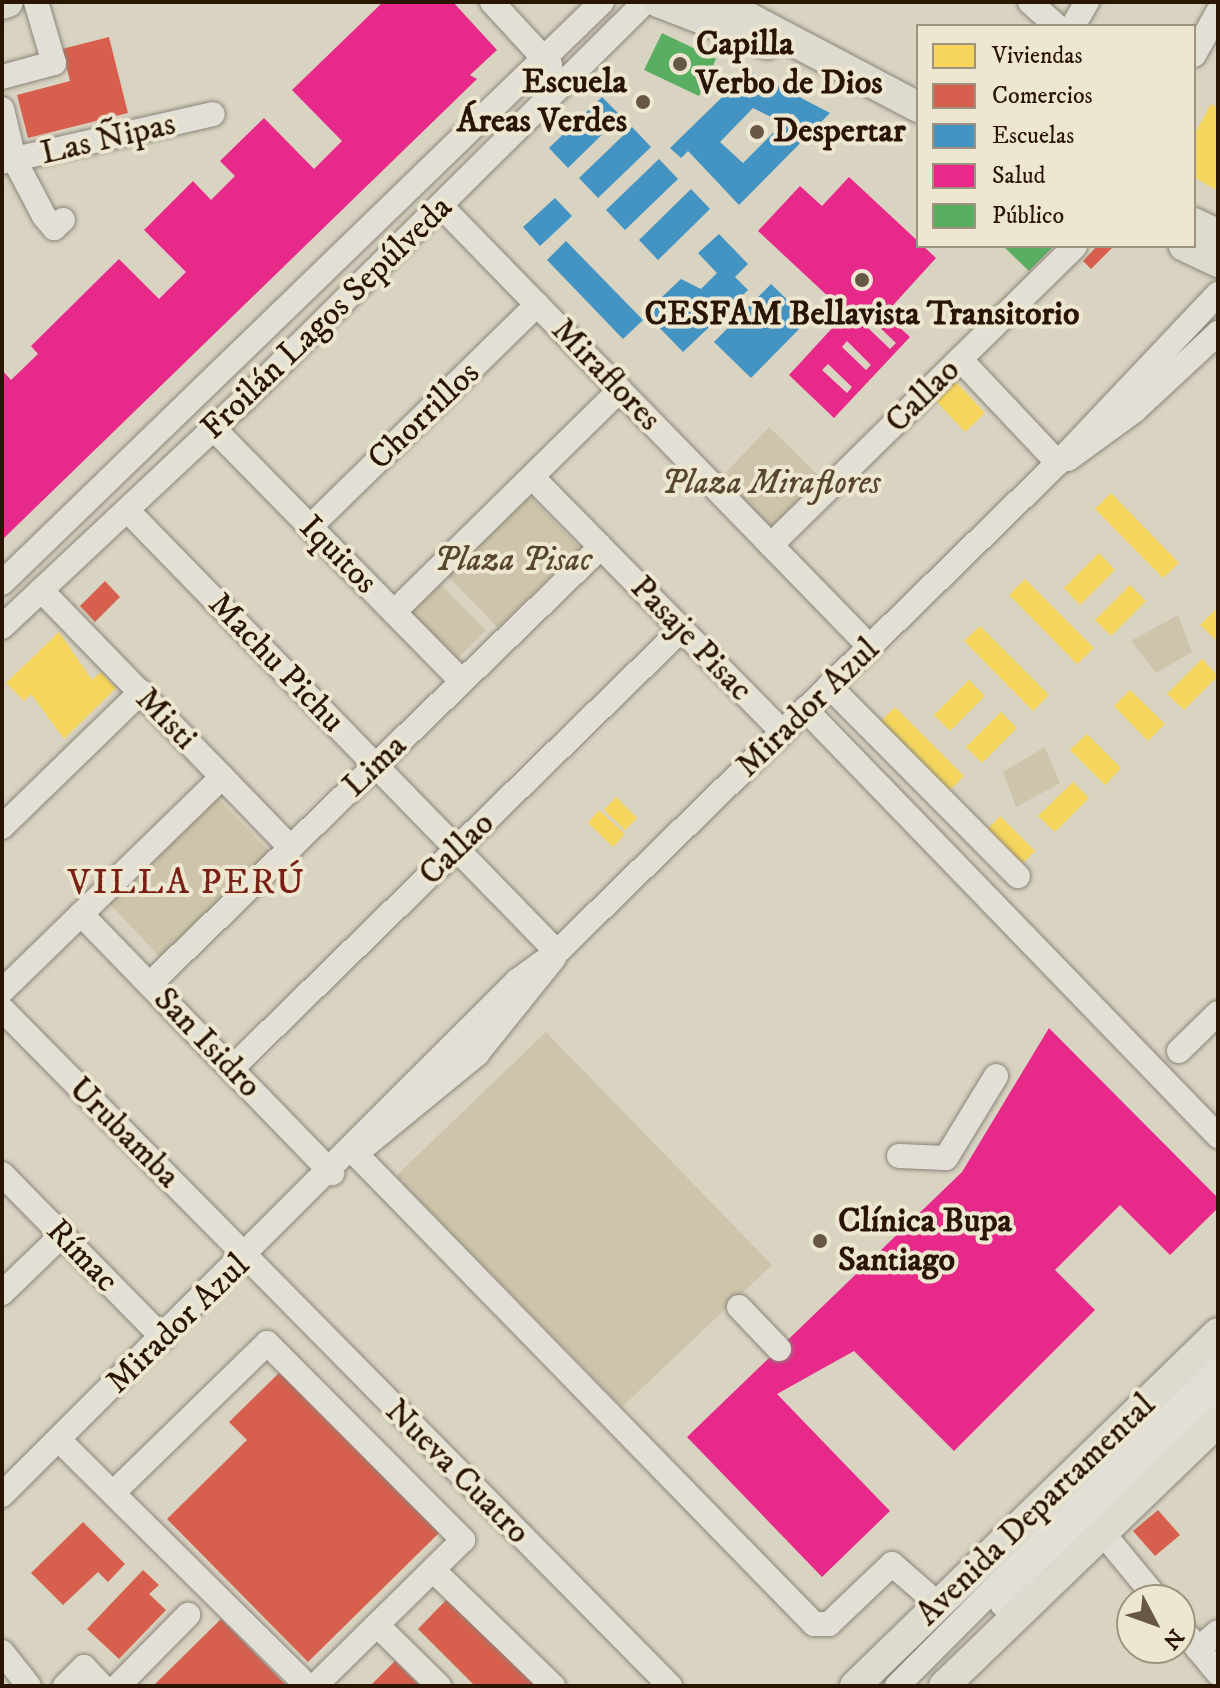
<!DOCTYPE html>
<meta charset="utf-8">
<style>
body{margin:0}
#map{position:relative;width:1220px;height:1688px;overflow:hidden;background:#d9d3c2;font-family:"IM FELL DW Pica",serif}
div>[style]{position:absolute}
[style*='--x']{left:calc(var(--x)*1px);top:calc(var(--y)*1px);width:calc(var(--w)*1px);rotate:calc(var(--a)*1deg)}
.green>*{inset:0;background:#cdc4ab}
.homes>*{inset:0;background:#f6d55c}
.shops>*{inset:0;background:#d6604d}
.schools>*{inset:0;background:#4393c3}
.health>*{inset:0;background:#e7298a}
.public>*{inset:0;background:#5aae61}
.roads{filter:drop-shadow(0 0 2px #8b8579) drop-shadow(0 0 2px #8b8579)}
.minor>*{height:24px;margin:-12px;padding:0 12px;transform-origin:12px;border-radius:12px;background:#e2dfd6}
.major>*{height:30px;margin:-15px;padding:0 15px;transform-origin:15px;border-radius:15px;background:#dddad0}
.dots>*{width:22px;height:22px;translate:-50% -50%;box-sizing:border-box;border:4px solid #ede6d1;border-radius:50%}
span{translate:-50% -50%;white-space:nowrap;text-align:center;line-height:1.15;-webkit-text-stroke:8px #ede6d1;paint-order:stroke}
.poi-label{font-size:34px;color:#2a1502;font-weight:700}
.left{translate:0 -50%;text-align:left}
.right{translate:-100% -50%;text-align:right}
.street-label{font-size:34px;color:#2a1502}
.park-label{font-size:34px;color:#58462f;font-style:italic}
.neighbourhood-label{font-size:36px;color:#7a1f14;letter-spacing:2px}
.frame{position:absolute;inset:0;border:4px solid #2a1502;pointer-events:none}
.legend{position:absolute;left:916px;top:24px;width:280px;height:224px;box-sizing:border-box;background:#ede6d1;border:2px solid #9f927e;margin:0;padding:10px 14px;list-style:none;font-size:24px;color:#2a1502}
.legend li{display:flex;align-items:center;gap:16px;height:40px}
.legend b{width:40px;border:2px solid #9f927e}
.north{position:absolute;left:1116px;top:1584px;width:80px;height:80px;box-sizing:border-box;background:#ede6d1;border:2px solid #9f927e;border-radius:50%;rotate:131deg;font-size:22px;font-weight:700;line-height:32px;text-align:center;color:#2a1502}
.north::after{content:'';display:block;margin:auto;width:28px;height:36px;background:#675845;clip-path:polygon(50% 0,100% 100%,50% 72%,0 100%)}
</style>
<div id="map">
<div class="green">
<div style="clip-path:polygon(769px 427px,827px 484px,771px 540px,716px 483px)"></div>
<div style="clip-path:polygon(528px 494px,580px 548px,498px 628px,446px 574px)"></div>
<div style="clip-path:polygon(437px 581px,486px 630px,454px 662px,405px 613px)"></div>
<div style="clip-path:polygon(1178px 615px,1192px 652px,1156px 673px,1131px 641px)"></div>
<div style="clip-path:polygon(1045px 747px,1060px 783px,1016px 807px,1003px 772px)"></div>
<div style="clip-path:polygon(214px 794px,270px 852px,161px 958px,105px 899px)"></div>
<div style="clip-path:polygon(546px 1032px,772px 1265px,622px 1407px,396px 1176px)"></div>
</div>
<div class="homes">
<div style="clip-path:polygon(1211px 104px,1218px 108px,1218px 191px,1194px 177px,1194px 135px)"></div>
<div style="clip-path:polygon(956px 382px,985px 413px,965px 432px,936px 401px)"></div>
<div style="clip-path:polygon(1111px 493px,1179px 563px,1163px 578px,1095px 509px)"></div>
<div style="clip-path:polygon(1099px 553px,1115px 570px,1080px 605px,1064px 588px)"></div>
<div style="clip-path:polygon(1025px 579px,1094px 648px,1077px 664px,1009px 595px)"></div>
<div style="clip-path:polygon(1130px 585px,1146px 601px,1111px 636px,1095px 620px)"></div>
<div style="clip-path:polygon(1217px 608px,1218px 609px,1218px 642px,1200px 625px)"></div>
<div style="clip-path:polygon(980px 626px,1049px 695px,1033px 711px,964px 641px)"></div>
<div style="clip-path:polygon(59px 632px,92px 680px,101px 672px,116px 688px,64px 739px,31px 694px,24px 701px,6px 683px)"></div>
<div style="clip-path:polygon(1202px 659px,1218px 676px,1184px 710px,1167px 694px)"></div>
<div style="clip-path:polygon(969px 680px,985px 696px,950px 731px,934px 715px)"></div>
<div style="clip-path:polygon(1130px 690px,1165px 724px,1148px 741px,1114px 706px)"></div>
<div style="clip-path:polygon(895px 707px,964px 776px,948px 792px,879px 723px)"></div>
<div style="clip-path:polygon(1001px 712px,1017px 728px,982px 763px,966px 747px)"></div>
<div style="clip-path:polygon(1087px 734px,1121px 768px,1105px 785px,1070px 750px)"></div>
<div style="clip-path:polygon(1073px 782px,1089px 798px,1055px 832px,1038px 816px)"></div>
<div style="clip-path:polygon(616px 797px,637px 818px,625px 830px,604px 810px)"></div>
<div style="clip-path:polygon(599px 810px,625px 834px,613px 847px,588px 823px)"></div>
<div style="clip-path:polygon(1000px 816px,1035px 851px,1019px 867px,984px 833px)"></div>
</div>
<div class="shops">
<div style="clip-path:polygon(109px 37px,128px 113px,28px 138px,17px 95px,70px 81px,62px 49px)"></div>
<div style="clip-path:polygon(1097px 246px,1114px 246px,1091px 269px,1083px 261px)"></div>
<div style="clip-path:polygon(105px 581px,120px 597px,95px 622px,80px 606px)"></div>
<div style="clip-path:polygon(282px 1370px,441px 1531px,308px 1662px,167px 1519px,247px 1440px,229px 1422px)"></div>
<div style="clip-path:polygon(1158px 1510px,1180px 1535px,1155px 1556px,1133px 1531px)"></div>
<div style="clip-path:polygon(83px 1522px,125px 1564px,108px 1582px,98px 1572px,63px 1605px,31px 1573px)"></div>
<div style="clip-path:polygon(143px 1570px,159px 1585px,149px 1594px,166px 1610px,119px 1659px,87px 1629px)"></div>
<div style="clip-path:polygon(452px 1594px,544px 1686px,475px 1686px,418px 1629px)"></div>
<div style="clip-path:polygon(221px 1619px,287px 1686px,153px 1686px)"></div>
<div style="clip-path:polygon(395px 1661px,420px 1686px,370px 1686px)"></div>
</div>
<div class="schools">
<div style="clip-path:polygon(evenodd,749px 71px,830px 113px,739px 205px,688px 151px,681px 158px,670px 148px,749px 71px,753px 108px,783px 123px,743px 163px,720px 142px,753px 108px)"></div>
<div style="clip-path:polygon(602px 97px,621px 116px,568px 168px,549px 148px)"></div>
<div style="clip-path:polygon(632px 127px,651px 147px,598px 198px,579px 178px)"></div>
<div style="clip-path:polygon(659px 159px,678px 179px,625px 230px,606px 210px)"></div>
<div style="clip-path:polygon(691px 189px,710px 209px,658px 260px,639px 240px)"></div>
<div style="clip-path:polygon(555px 198px,572px 216px,540px 246px,523px 227px)"></div>
<div style="clip-path:polygon(719px 234px,748px 264px,735px 277px,748px 290px,683px 352px,645px 313px,681px 279px,701px 289px,717px 273px,698px 253px)"></div>
<div style="clip-path:polygon(566px 241px,643px 320px,623px 339px,547px 260px)"></div>
<div style="clip-path:polygon(771px 284px,808px 320px,751px 378px,714px 342px)"></div>
</div>
<div class="health">
<div style="clip-path:polygon(383px 2px,453px 2px,497px 50px,470px 75px,477px 79px,2px 540px,2px 370px,11px 380px,38px 354px,31px 346px,119px 259px,159px 299px,186px 272px,144px 230px,193px 181px,211px 200px,235px 176px,220px 161px,264px 118px,314px 169px,342px 141px,292px 90px)"></div>
<div style="clip-path:polygon(evenodd,849px 177px,936px 258px,885px 314px,910px 337px,834px 418px,789px 375px,846px 313px,758px 231px,800px 186px,822px 206px,849px 177px,872px 320px,896px 343px,890px 349px,866px 326px,872px 320px,849px 177px,847px 341px,871px 365px,866px 370px,842px 347px,847px 341px,849px 177px,828px 364px,852px 387px,847px 393px,822px 370px,828px 364px)"></div>
<div style="clip-path:polygon(1049px 1028px,1218px 1198px,1218px 1208px,1170px 1255px,1120px 1205px,1055px 1270px,1095px 1310px,954px 1451px,854px 1351px,777px 1394px,890px 1511px,822px 1577px,687px 1437px,962px 1172px)"></div>
</div>
<div class="public">
<div style="clip-path:polygon(662px 33px,716px 59px,699px 96px,644px 70px)"></div>
<div style="clip-path:polygon(1003px 246px,1054px 246px,1029px 271px)"></div>
</div>
<div class="roads">
<div class="minor">
<div style="--x:492;--y:2;--w:86;--a:47.4"></div>
<div style="--x:550;--y:65;--w:38;--a:93"></div>
<div style="--x:1030;--y:2;--w:36;--a:42"></div>
<div style="--x:1073;--y:26;--w:28;--a:-60"></div>
<div style="--x:1194;--y:55;--w:49;--a:-60.8"></div>
<div style="--x:2;--y:77;--w:54;--a:-15.1"></div>
<div style="--x:54;--y:63;--w:64;--a:-106.4"></div>
<div style="--x:2;--y:109;--w:51;--a:76.5"></div>
<div style="--x:14;--y:159;--w:64;--a:62.2"></div>
<div style="--x:44;--y:216;--w:16;--a:50"></div>
<div style="--x:54;--y:228;--w:12;--a:-42"></div>
<div style="--x:2;--y:162;--w:216;--a:-12.8"></div>
<div style="--x:442;--y:207;--w:614;--a:45.79"></div>
<div style="--x:960;--y:359;--w:143;--a:46.7"></div>
<div style="--x:214;--y:429;--w:354;--a:45.5"></div>
<div style="--x:1068;--y:459;--w:82;--a:-36"></div>
<div style="--x:1134;--y:411;--w:115;--a:-42.9"></div>
<div style="--x:532;--y:477;--w:358;--a:45.5"></div>
<div style="--x:128;--y:511;--w:615;--a:45.79"></div>
<div style="--x:310;--y:527;--w:318;--a:-44.4"></div>
<div style="--x:771;--y:545;--w:426;--a:-44.5"></div>
<div style="--x:2;--y:583;--w:835;--a:-44.08"></div>
<div style="--x:41;--y:590;--w:359;--a:45.9"></div>
<div style="--x:394;--y:612;--w:317;--a:-44.5"></div>
<div style="--x:2;--y:627;--w:332;--a:-43.2"></div>
<div style="--x:244;--y:400;--w:565;--a:-44.78"></div>
<div style="--x:829;--y:686;--w:268;--a:45.2"></div>
<div style="--x:806;--y:710;--w:593;--a:45.96"></div>
<div style="--x:2;--y:827;--w:194;--a:-44.2"></div>
<div style="--x:81;--y:914;--w:361;--a:45.9"></div>
<div style="--x:150;--y:984;--w:628;--a:-44.1"></div>
<div style="--x:2;--y:991;--w:307;--a:-44.2"></div>
<div style="--x:2;--y:1009;--w:951;--a:45.38"></div>
<div style="--x:1179;--y:1051;--w:54;--a:-44.3"></div>
<div style="--x:231;--y:1069;--w:630;--a:-44.29"></div>
<div style="--x:366;--y:1145;--w:144;--a:-39.3"></div>
<div style="--x:477;--y:1054;--w:123;--a:-51.3"></div>
<div style="--x:354;--y:1152;--w:659;--a:45.74"></div>
<div style="--x:814;--y:1624;--w:15;--a:0"></div>
<div style="--x:829;--y:1624;--w:87;--a:-43.6"></div>
<div style="--x:892;--y:1564;--w:62;--a:41.1"></div>
<div style="--x:899;--y:1156;--w:47;--a:2.4"></div>
<div style="--x:946;--y:1158;--w:96;--a:-58.6"></div>
<div style="--x:2;--y:1174;--w:230;--a:45.5"></div>
<div style="--x:2;--y:1293;--w:83;--a:-44"></div>
<div style="--x:739;--y:1307;--w:58;--a:46.4"></div>
<div style="--x:59;--y:1440;--w:350;--a:44.7"></div>
<div style="--x:113;--y:1493;--w:215;--a:-44.2"></div>
<div style="--x:267;--y:1343;--w:278;--a:45.1"></div>
<div style="--x:463;--y:1540;--w:208;--a:135.4"></div>
<div style="--x:2;--y:1495;--w:728;--a:-44.94"></div>
<div style="--x:517;--y:981;--w:49;--a:-35.9"></div>
<div style="--x:557;--y:952;--w:700;--a:-44.31"></div>
<div style="--x:1058;--y:463;--w:233;--a:-46.6"></div>
<div style="--x:1092;--y:1520;--w:104;--a:50.5"></div>
<div style="--x:433;--y:1570;--w:167;--a:44"></div>
<div style="--x:1002;--y:1604;--w:302;--a:-44.3"></div>
<div style="--x:377;--y:1625;--w:87;--a:44.5"></div>
<div style="--x:1180;--y:1627;--w:60;--a:50.4"></div>
<div style="--x:1198;--y:1649;--w:26;--a:-40"></div>
<div style="--x:2;--y:1652;--w:43;--a:51.5"></div>
<div style="--x:65;--y:1686;--w:27;--a:-45"></div>
<div style="--x:84;--y:1667;--w:26;--a:47"></div>
<div style="--x:118;--y:1686;--w:100;--a:-45.4"></div>
<div style="--x:897;--y:1686;--w:455;--a:-45.1"></div>
</div>
<div class="major">
<div style="--x:658;--y:2;--w:117;--a:21.1"></div>
<div style="--x:719;--y:2;--w:225;--a:27.8"></div>
<div style="--x:2;--y:4;--w:6;--a:-18"></div>
<div style="--x:1194;--y:223;--w:26;--a:25"></div>
<div style="--x:1184;--y:246;--w:38;--a:25"></div>
<div style="--x:855;--y:1686;--w:506;--a:-44.2"></div>
<div style="--x:944;--y:1686;--w:381;--a:-44"></div>
</div>
</div>
<div class="dots">
<div style="left:680px;top:64px;background:#675845"></div>
<div style="left:643px;top:102px;background:#675845"></div>
<div style="left:757px;top:132px;background:#675845"></div>
<div style="left:862px;top:280px;background:#675845"></div>
<div style="left:820px;top:1241px;background:#675845"></div>
</div>
<div class="poi-label">
<span class="left" style="left:696px;top:64px">Capilla<br>Verbo de Dios</span>
<span class="right" style="left:627px;top:102px">Escuela<br>Áreas Verdes</span>
<span class="left" style="left:773px;top:132px">Despertar</span>
<span style="left:862px;top:315px">CESFAM Bellavista Transitorio</span>
<span class="left" style="left:838px;top:1241px">Clínica Bupa<br>Santiago</span>
</div>
<div class="street-label">
<span style="left:108px;top:139px;rotate:-13deg">Las Ñipas</span>
<span style="left:327px;top:318px;rotate:-44deg">Froilán Lagos Sepúlveda</span>
<span style="left:606px;top:375px;rotate:46deg">Miraflores</span>
<span style="left:923px;top:396px;rotate:-45deg">Callao</span>
<span style="left:424px;top:416px;rotate:-44deg">Chorrillos</span>
<span style="left:338px;top:555px;rotate:45deg">Iquitos</span>
<span style="left:691px;top:639px;rotate:46deg">Pasaje Pisac</span>
<span style="left:276px;top:663px;rotate:46deg">Machu Pichu</span>
<span style="left:808px;top:708px;rotate:-44deg">Mirador Azul</span>
<span style="left:166px;top:719px;rotate:46deg">Misti</span>
<span style="left:375px;top:766px;rotate:-44deg">Lima</span>
<span style="left:457px;top:849px;rotate:-44deg">Callao</span>
<span style="left:207px;top:1043px;rotate:46deg">San Isidro</span>
<span style="left:124px;top:1133px;rotate:45deg">Urubamba</span>
<span style="left:82px;top:1256px;rotate:46deg">Rímac</span>
<span style="left:178px;top:1324px;rotate:-44deg">Mirador Azul</span>
<span style="left:457px;top:1472px;rotate:45deg">Nueva Cuatro</span>
<span style="left:1036px;top:1510px;rotate:-44deg">Avenida Departamental</span>
</div>
<div class="park-label">
<span style="left:771px;top:484px">Plaza Miraflores</span>
<span style="left:513px;top:561px">Plaza Pisac</span>
</div>
<div class="neighbourhood-label">
<span style="left:187px;top:883px">VILLA PERÚ</span>
</div>
<div class="frame"></div>
<ul class="legend">
<li><b style="height:22px;background:#f6d55c"></b>Viviendas</li>
<li><b style="height:22px;background:#d6604d"></b>Comercios</li>
<li><b style="height:22px;background:#4393c3"></b>Escuelas</li>
<li><b style="height:22px;background:#e7298a"></b>Salud</li>
<li><b style="height:22px;background:#5aae61"></b>Público</li>
</ul>
<div class="north">N</div>
</div>
